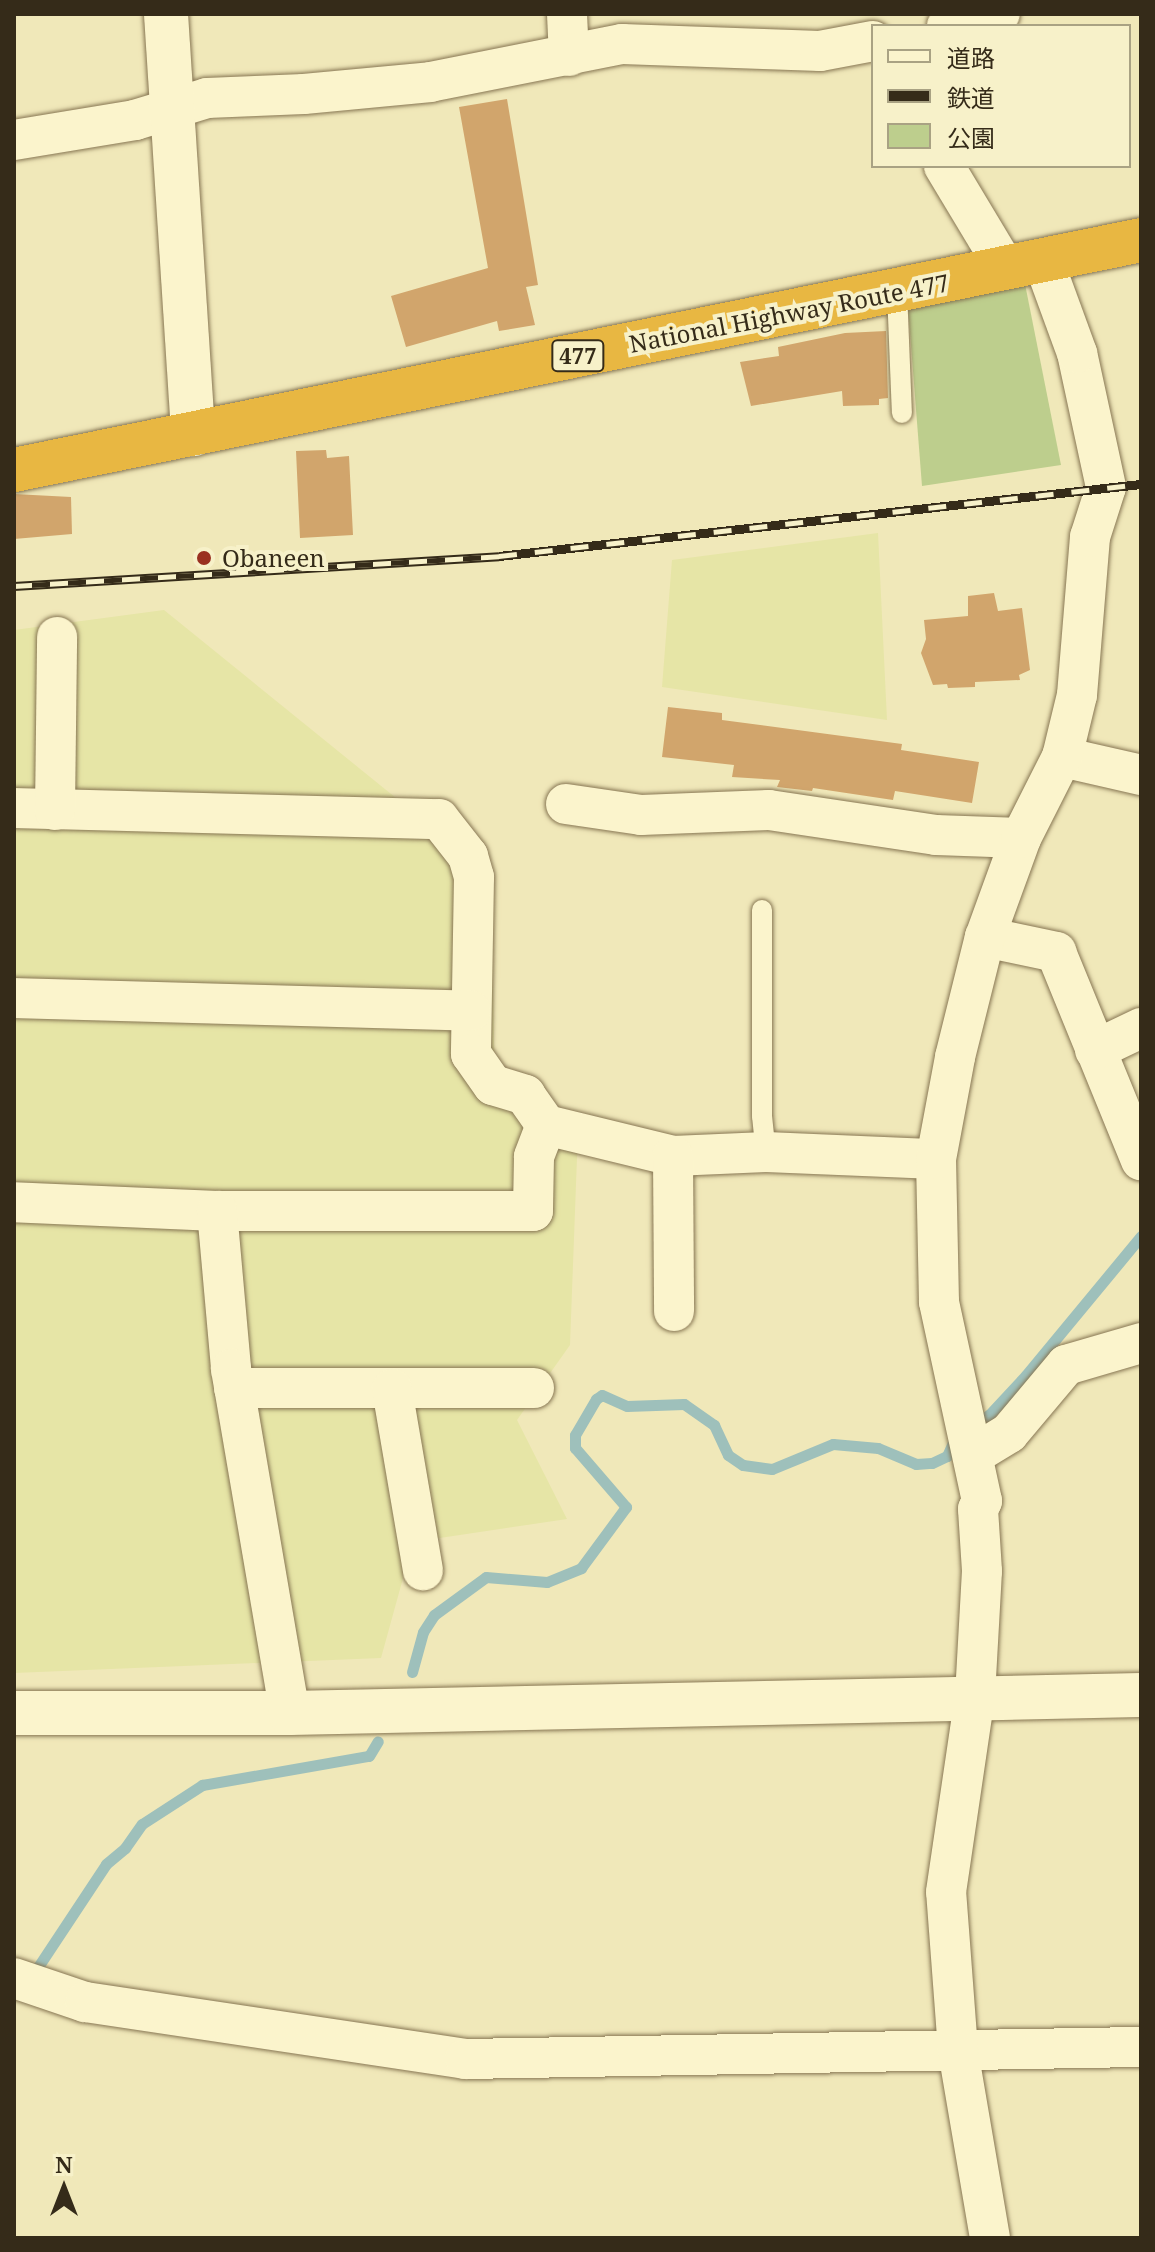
<!DOCTYPE html>
<meta charset="utf-8">
<style>
body{margin:0}
#map{position:relative;width:1155px;height:2252px;overflow:hidden;background:#f0e8b9;font-family:"Noto Serif","Noto Sans JP",serif}
div>[style]{position:absolute}
[style*='--x']{left:calc(var(--x)*1px);top:calc(var(--y)*1px);width:calc(var(--w)*1px);rotate:calc(var(--a)*1deg)}
.farmland>*{inset:0;background:#e6e5a6}
.green>*{inset:0;background:#bdce8d}
.stream>*{height:11px;margin:-5.5px;padding:0 5.5px;transform-origin:5.5px;border-radius:5.5px;background:#9ec0bb}
.building>*{inset:0;background:#d1a56c}
.roads{filter:drop-shadow(0 0 2px #877653) drop-shadow(0 0 2px #877653)}
.lane>*{height:20px;margin:-10px;padding:0 10px;transform-origin:10px;border-radius:10px;background:#fbf4cc}
.street>*{height:40px;margin:-20px;padding:0 20px;transform-origin:20px;border-radius:20px;background:#fbf4cc}
.secondary>*{height:44px;margin:-22px;padding:0 22px;transform-origin:22px;border-radius:22px;background:#fbf4cc}
.highway>*{height:44px;margin:-22px;padding:0 22px;transform-origin:22px;border-radius:22px;background:#e8b742}
.rail>*{height:9px;margin-top:-4.5px;transform-origin:0;background:repeating-linear-gradient(90deg,#f7f1c9 0 18px,#352b19 0 36px);box-sizing:border-box;border-block:2px solid #352b19}
.dots>*{width:22px;height:22px;translate:-50% -50%;box-sizing:border-box;border:4px solid #f7f1c9;border-radius:50%}
span{translate:-50% -50%;white-space:nowrap;text-align:center;line-height:1.15;-webkit-text-stroke:8px #f7f1c9;paint-order:stroke}
.shield-label span{padding:2px 6px;background:#f7f1c9;border:2px solid;border-radius:6px;-webkit-text-stroke-width:0}
.shield-label{font-size:22px;color:#352b19;font-weight:700}
.street-label{font-size:24px;color:#352b19}
.poi-label{font-size:24px;color:#352b19}
.left{translate:0 -50%;text-align:left}
.frame{position:absolute;inset:0;border:16px solid #352b19;pointer-events:none}
.legend{position:absolute;left:871px;top:24px;width:260px;height:144px;box-sizing:border-box;background:#f7f1c9;border:2px solid #a9a283;margin:0;padding:10px 14px;list-style:none;font-size:24px;color:#352b19}
.legend li{display:flex;align-items:center;gap:16px;height:40px}
.legend b{width:40px;border:2px solid #a9a283}
.north{position:absolute;left:24px;top:2148px;width:80px;height:80px;-webkit-text-stroke:6px #f7f1c9;paint-order:stroke;rotate:0deg;font-size:22px;font-weight:700;line-height:32px;text-align:center;color:#352b19}
.north::after{content:'';display:block;margin:auto;width:28px;height:36px;background:#352b19;clip-path:polygon(50% 0,100% 100%,50% 72%,0 100%)}
</style>
<div id="map">
<div class="farmland">
<div style="clip-path:polygon(878px 533px,887px 720px,662px 687px,672px 560px)"></div>
<div style="clip-path:polygon(164px 610px,491px 875px,495px 1090px,578px 1131px,570px 1345px,517px 1420px,567px 1519px,413px 1542px,381px 1658px,14px 1673px,14px 630px)"></div>
</div>
<div class="green">
<div style="clip-path:polygon(1025px 284px,1061px 465px,922px 486px,908px 307px)"></div>
</div>
<div class="stream">
<div style="--x:974;--y:1425;--w:18;--a:-34"></div>
<div style="--x:989;--y:1415;--w:54;--a:-47.2"></div>
<div style="--x:1026;--y:1375;--w:180;--a:-50.4"></div>
<div style="--x:412;--y:1672;--w:41;--a:-74.6"></div>
<div style="--x:423;--y:1632;--w:20;--a:-57"></div>
<div style="--x:434;--y:1615;--w:64;--a:-36.2"></div>
<div style="--x:486;--y:1577;--w:61;--a:4.7"></div>
<div style="--x:547;--y:1582;--w:37;--a:-22"></div>
<div style="--x:581;--y:1568;--w:76;--a:-53.6"></div>
<div style="--x:626;--y:1507;--w:78;--a:-130.8"></div>
<div style="--x:575;--y:1448;--w:13;--a:-90"></div>
<div style="--x:575;--y:1435;--w:42;--a:-59.7"></div>
<div style="--x:596;--y:1399;--w:7;--a:-34"></div>
<div style="--x:602;--y:1395;--w:27;--a:24"></div>
<div style="--x:627;--y:1406;--w:57;--a:-2"></div>
<div style="--x:684;--y:1404;--w:37;--a:35"></div>
<div style="--x:714;--y:1425;--w:33;--a:65"></div>
<div style="--x:728;--y:1455;--w:18;--a:34"></div>
<div style="--x:743;--y:1465;--w:29;--a:8"></div>
<div style="--x:772;--y:1469;--w:66;--a:-22.3"></div>
<div style="--x:833;--y:1444;--w:45;--a:5.1"></div>
<div style="--x:878;--y:1448;--w:41;--a:22.8"></div>
<div style="--x:916;--y:1464;--w:16;--a:-4"></div>
<div style="--x:932;--y:1463;--w:17;--a:-25"></div>
<div style="--x:947;--y:1456;--w:22;--a:-66"></div>
<div style="--x:32;--y:1976;--w:134;--a:-56.5"></div>
<div style="--x:106;--y:1864;--w:25;--a:-40"></div>
<div style="--x:125;--y:1848;--w:29;--a:-55"></div>
<div style="--x:142;--y:1824;--w:72;--a:-33"></div>
<div style="--x:202;--y:1785;--w:169;--a:-9.9"></div>
<div style="--x:369;--y:1756;--w:17;--a:-59"></div>
</div>
<div class="building">
<div style="clip-path:polygon(507px 99px,538px 285px,526px 287px,535px 325px,499px 331px,497px 321px,406px 347px,391px 296px,488px 268px,459px 107px)"></div>
<div style="clip-path:polygon(886px 331px,888px 398px,879px 399px,879px 405px,843px 406px,842px 391px,751px 406px,740px 362px,779px 356px,778px 347px,845px 333px)"></div>
<div style="clip-path:polygon(326px 450px,327px 458px,349px 456px,353px 535px,300px 538px,296px 451px)"></div>
<div style="clip-path:polygon(14px 494px,71px 497px,72px 534px,14px 539px)"></div>
<div style="clip-path:polygon(994px 593px,998px 611px,1022px 608px,1030px 670px,1019px 675px,1020px 680px,975px 682px,975px 687px,948px 688px,947px 684px,933px 685px,921px 653px,926px 639px,924px 620px,968px 616px,968px 596px)"></div>
<div style="clip-path:polygon(668px 707px,722px 713px,722px 720px,902px 744px,901px 750px,979px 762px,972px 803px,895px 791px,893px 800px,813px 788px,812px 791px,777px 787px,780px 780px,732px 777px,734px 765px,662px 757px)"></div>
</div>
<div class="roads">
<div class="lane">
<div style="--x:897;--y:291;--w:122;--a:87.7"></div>
<div style="--x:762;--y:910;--w:206;--a:90"></div>
<div style="--x:762;--y:1116;--w:36;--a:84"></div>
</div>
<div class="street">
<div style="--x:567;--y:14;--w:42;--a:87.3"></div>
<div style="--x:947;--y:26;--w:54;--a:-12.8"></div>
<div style="--x:14;--y:140;--w:123;--a:-9.4"></div>
<div style="--x:135;--y:120;--w:75;--a:-17"></div>
<div style="--x:207;--y:98;--w:97;--a:-2.4"></div>
<div style="--x:304;--y:94;--w:127;--a:-5.4"></div>
<div style="--x:430;--y:82;--w:196;--a:-11.2"></div>
<div style="--x:622;--y:44;--w:198;--a:2"></div>
<div style="--x:820;--y:51;--w:54;--a:-10.7"></div>
<div style="--x:944;--y:166;--w:120;--a:59"></div>
<div style="--x:1062;--y:757;--w:81;--a:12.8"></div>
<div style="--x:566;--y:804;--w:76;--a:8.3"></div>
<div style="--x:641;--y:815;--w:128;--a:-2.2"></div>
<div style="--x:769;--y:810;--w:169;--a:8.5"></div>
<div style="--x:936;--y:835;--w:85;--a:2"></div>
<div style="--x:14;--y:808;--w:425;--a:1.5"></div>
<div style="--x:439;--y:819;--w:47;--a:51.9"></div>
<div style="--x:468;--y:856;--w:22;--a:74"></div>
<div style="--x:474;--y:877;--w:177;--a:91"></div>
<div style="--x:471;--y:1054;--w:38;--a:55"></div>
<div style="--x:493;--y:1085;--w:34;--a:17"></div>
<div style="--x:525;--y:1095;--w:37;--a:55"></div>
<div style="--x:546;--y:1125;--w:34;--a:111"></div>
<div style="--x:534;--y:1157;--w:54;--a:91.1"></div>
<div style="--x:533;--y:1211;--w:316;--a:180"></div>
<div style="--x:217;--y:1211;--w:203;--a:-177.5"></div>
<div style="--x:55;--y:810;--w:173;--a:-89.3"></div>
<div style="--x:985;--y:937;--w:73;--a:11.9"></div>
<div style="--x:1056;--y:952;--w:225;--a:67.8"></div>
<div style="--x:14;--y:998;--w:457;--a:1.6"></div>
<div style="--x:1095;--y:1050;--w:51;--a:-25.6"></div>
<div style="--x:546;--y:1125;--w:131;--a:13.7"></div>
<div style="--x:673;--y:1156;--w:93;--a:-2.5"></div>
<div style="--x:766;--y:1152;--w:170;--a:2.4"></div>
<div style="--x:673;--y:1156;--w:155;--a:89.6"></div>
<div style="--x:217;--y:1211;--w:159;--a:84.9"></div>
<div style="--x:231;--y:1369;--w:349;--a:80.3"></div>
<div style="--x:234;--y:1388;--w:300;--a:0"></div>
<div style="--x:392;--y:1389;--w:184;--a:80.3"></div>
<div style="--x:973;--y:1455;--w:42;--a:-31.4"></div>
<div style="--x:1009;--y:1433;--w:89;--a:-50"></div>
<div style="--x:1066;--y:1365;--w:78;--a:-16.3"></div>
<div style="--x:14;--y:1978;--w:75;--a:18.7"></div>
<div style="--x:85;--y:2002;--w:384;--a:8.5"></div>
<div style="--x:465;--y:2059;--w:676;--a:-1.02"></div>
<div style="--x:990;--y:2238;--w:191;--a:-99.7"></div>
<div style="--x:958;--y:2050;--w:158;--a:-94.3"></div>
<div style="--x:946;--y:1892;--w:198;--a:-81.6"></div>
<div style="--x:975;--y:1696;--w:125;--a:-86.8"></div>
<div style="--x:982;--y:1571;--w:62;--a:-93.7"></div>
<div style="--x:978;--y:1509;--w:9;--a:-63"></div>
<div style="--x:982;--y:1501;--w:204;--a:-102.2"></div>
<div style="--x:939;--y:1302;--w:143;--a:-91.2"></div>
<div style="--x:936;--y:1159;--w:104;--a:-79.4"></div>
<div style="--x:955;--y:1057;--w:124;--a:-76"></div>
<div style="--x:985;--y:937;--w:105;--a:-70"></div>
<div style="--x:1021;--y:838;--w:91;--a:-63.2"></div>
<div style="--x:1062;--y:757;--w:64;--a:-76.4"></div>
<div style="--x:1077;--y:695;--w:159;--a:-85.3"></div>
<div style="--x:1090;--y:537;--w:52;--a:-72.3"></div>
<div style="--x:1106;--y:487;--w:137;--a:-102.2"></div>
<div style="--x:1077;--y:353;--w:99;--a:-110.1"></div>
</div>
<div class="secondary">
<div style="--x:166;--y:14;--w:421;--a:86.3"></div>
<div style="--x:14;--y:1713;--w:276;--a:0"></div>
<div style="--x:290;--y:1713;--w:851;--a:-1.21"></div>
</div>
<div class="highway">
<div style="--x:14;--y:470;--w:1150;--a:-11.53"></div>
</div>
</div>
<div class="rail">
<div style="--x:14;--y:586;--w:486;--a:-3.5"></div>
<div style="--x:499;--y:556;--w:646;--a:-6.4"></div>
</div>
<div class="dots">
<div style="left:204px;top:558px;background:#9a3020"></div>
</div>
<div class="shield-label">
<span style="left:578px;top:356px">477</span>
</div>
<div class="street-label">
<span style="left:789px;top:313px;rotate:-11deg">National Highway Route 477</span>
</div>
<div class="poi-label">
<span class="left" style="left:222px;top:558px">Obaneen</span>
</div>
<div class="frame"></div>
<ul class="legend">
<li><b style="height:10px;background:#fbf4cc"></b>道路</li>
<li><b style="height:10px;background:#352b19"></b>鉄道</li>
<li><b style="height:22px;background:#bdce8d"></b>公園</li>
</ul>
<div class="north">N</div>
</div>
